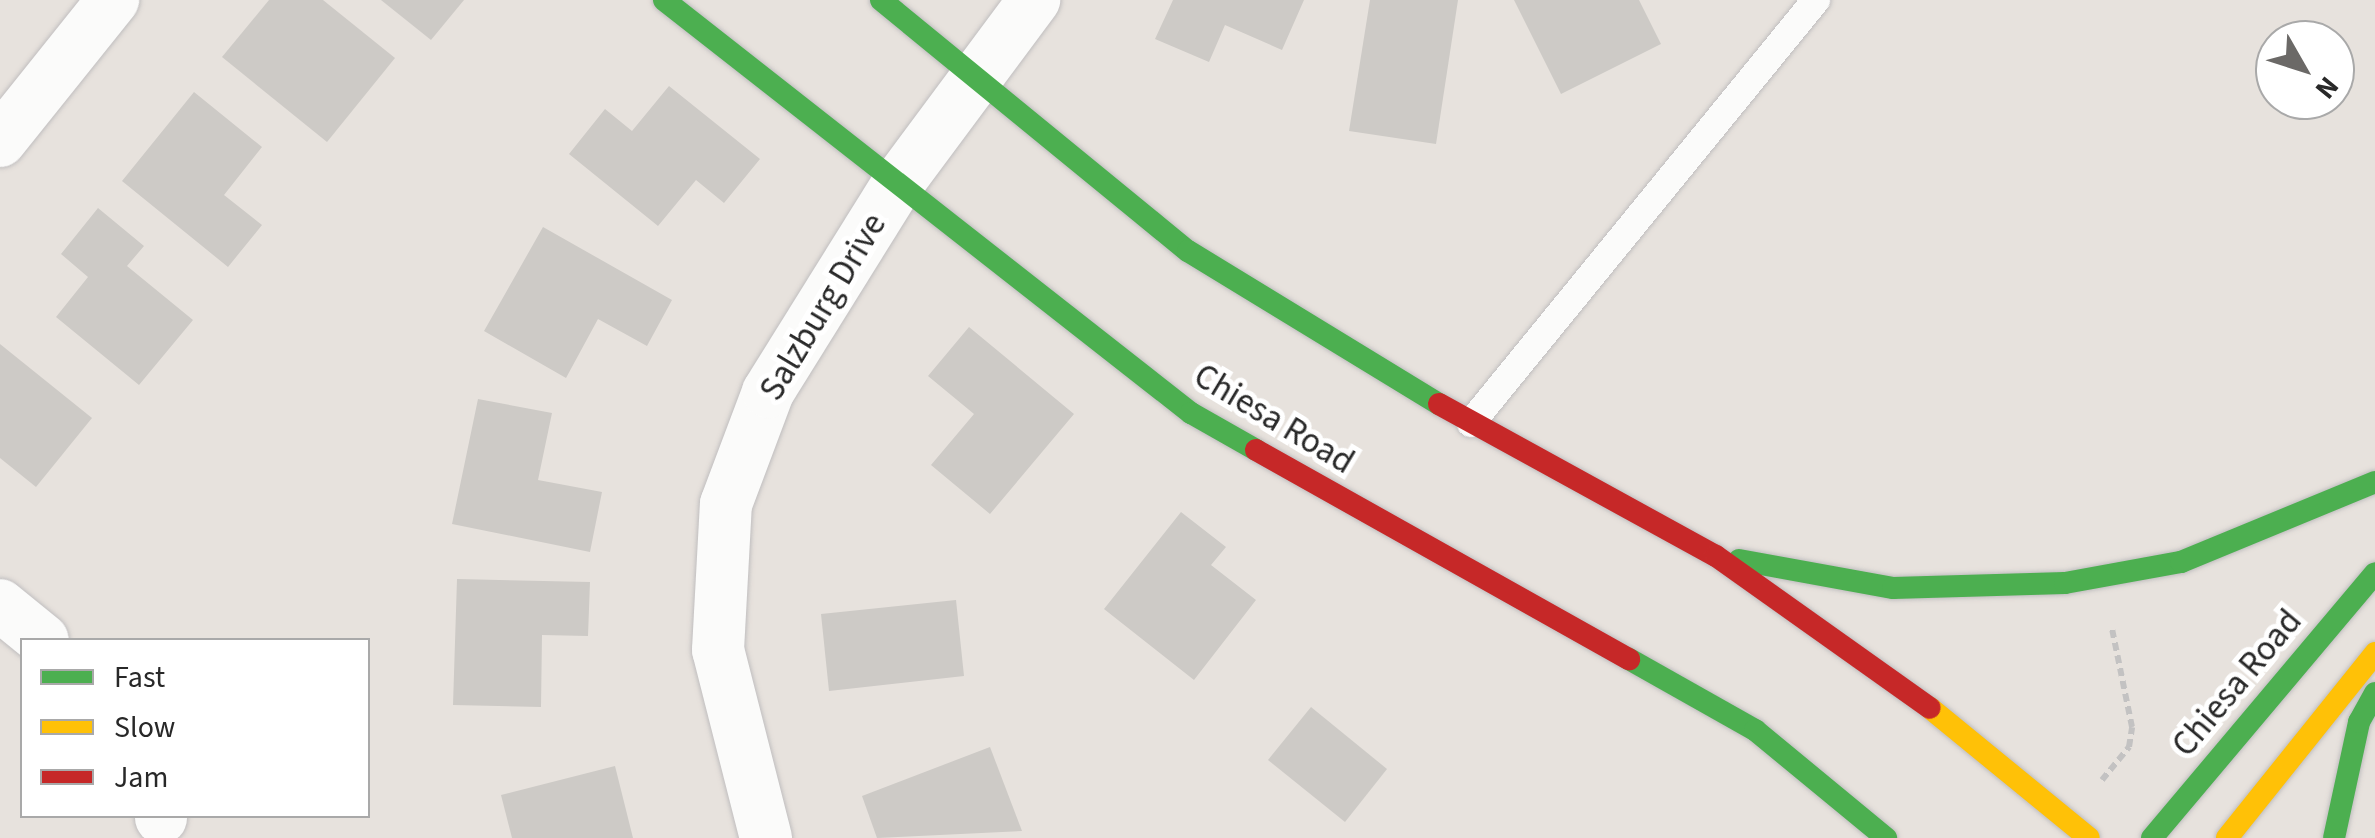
<!DOCTYPE html>
<style>
body{margin:0}
#map{position:relative;width:2375px;height:838px;overflow:hidden;background:#e7e2dd;font-family:"Source Sans 3",sans-serif}
div>[style]{position:absolute}
[style*='--x']{left:calc(var(--x)*1px);top:calc(var(--y)*1px);width:calc(var(--w)*1px);rotate:calc(var(--a)*1deg)}
.building>*{inset:0;background:#cdcac6}
.path>*{height:6px;margin-top:-3px;transform-origin:0;background:repeating-linear-gradient(90deg,#c3c2c2 0 8px,transparent 0 13px)}
.roads{filter:drop-shadow(0 0 2px #c0bebf) drop-shadow(0 0 2px #c0bebf)}
.lane>*{height:28px;margin:-14px;padding:0 14px;transform-origin:14px;border-radius:14px;background:#fbfbfa}
.street>*{height:52px;margin:-26px;padding:0 26px;transform-origin:26px;border-radius:26px;background:#fbfbfa}
.fast>*{height:22px;margin:-11px;padding:0 11px;transform-origin:11px;border-radius:11px;background:#4caf50}
.slow>*{height:22px;margin:-11px;padding:0 11px;transform-origin:11px;border-radius:11px;background:#ffc107}
.jam>*{height:22px;margin:-11px;padding:0 11px;transform-origin:11px;border-radius:11px;background:#c62828}
span{translate:-50% -50%;white-space:nowrap;text-align:center;line-height:1.15;-webkit-text-stroke:10px #fff;paint-order:stroke}
.street-label{font-size:35px;color:#282828}
.legend{position:absolute;left:20px;top:638px;width:350px;height:180px;box-sizing:border-box;background:#fff;border:2px solid #a9a9a9;margin:0;padding:12px 18px;list-style:none;font-size:30px;color:#282828}
.legend li{display:flex;align-items:center;gap:20px;height:50px}
.legend b{width:50px;border:2px solid #a9a9a9}
.north{position:absolute;left:2255px;top:20px;width:100px;height:100px;box-sizing:border-box;background:#fff;border:2px solid #a9a9a9;border-radius:50%;rotate:129deg;font-size:28px;font-weight:700;line-height:40px;text-align:center;color:#282828}
.north::after{content:'';display:block;margin:auto;width:35px;height:45px;background:#6b6967;clip-path:polygon(50% 0,100% 100%,50% 72%,0 100%)}
</style>
<div id="map">
<div class="building">
<div style="clip-path:polygon(269px 0,323px 0,395px 58px,327px 142px,222px 57px)"></div>
<div style="clip-path:polygon(381px 0,464px 0,431px 40px)"></div>
<div style="clip-path:polygon(1173px 0,1304px 0,1282px 50px,1225px 25px,1209px 62px,1155px 39px)"></div>
<div style="clip-path:polygon(1370px 0,1458px 0,1436px 144px,1349px 131px)"></div>
<div style="clip-path:polygon(1514px 0,1639px 0,1661px 44px,1561px 94px)"></div>
<div style="clip-path:polygon(669px 86px,760px 159px,724px 203px,696px 180px,658px 226px,569px 154px,605px 109px,632px 131px)"></div>
<div style="clip-path:polygon(194px 92px,262px 147px,224px 195px,262px 225px,228px 267px,122px 181px)"></div>
<div style="clip-path:polygon(98px 208px,144px 246px,127px 266px,193px 320px,139px 385px,56px 317px,88px 277px,61px 254px)"></div>
<div style="clip-path:polygon(543px 227px,672px 300px,647px 346px,598px 319px,566px 378px,484px 331px)"></div>
<div style="clip-path:polygon(969px 327px,1074px 414px,990px 514px,931px 465px,974px 414px,928px 376px)"></div>
<div style="clip-path:polygon(0 344px,92px 418px,36px 487px,0 458px)"></div>
<div style="clip-path:polygon(478px 399px,552px 413px,538px 480px,602px 492px,590px 552px,452px 524px)"></div>
<div style="clip-path:polygon(1181px 512px,1226px 547px,1211px 565px,1256px 600px,1194px 680px,1104px 609px)"></div>
<div style="clip-path:polygon(457px 579px,590px 582px,588px 636px,542px 635px,541px 707px,453px 705px)"></div>
<div style="clip-path:polygon(956px 600px,964px 676px,829px 691px,821px 614px)"></div>
<div style="clip-path:polygon(1311px 707px,1387px 769px,1345px 822px,1268px 760px)"></div>
<div style="clip-path:polygon(990px 747px,1022px 831px,877px 838px,862px 796px)"></div>
<div style="clip-path:polygon(615px 766px,633px 838px,512px 838px,501px 795px)"></div>
</div>
<div class="path">
<div style="--x:2102;--y:780;--w:43;--a:-50.7"></div>
<div style="--x:2129;--y:747;--w:20;--a:-81"></div>
<div style="--x:2132;--y:727;--w:100;--a:-101.5"></div>
</div>
<div class="roads">
<div class="lane">
<div style="--x:1471;--y:423;--w:546;--a:-50.8"></div>
</div>
<div class="street">
<div style="--x:0;--y:141;--w:181;--a:-51.3"></div>
<div style="--x:0;--y:605;--w:55;--a:39.1"></div>
<div style="--x:161;--y:818;--w:2;--a:-90"></div>
<div style="--x:766;--y:838;--w:194;--a:-104.3"></div>
<div style="--x:718;--y:650;--w:146;--a:-86.9"></div>
<div style="--x:726;--y:504;--w:120;--a:-69.4"></div>
<div style="--x:768;--y:392;--w:243;--a:-58.1"></div>
<div style="--x:896;--y:186;--w:232;--a:-53.4"></div>
</div>
<div class="fast">
<div style="--x:664;--y:0;--w:670;--a:38.09"></div>
<div style="--x:1191;--y:413;--w:75;--a:29.6"></div>
<div style="--x:881;--y:0;--w:397;--a:39.3"></div>
<div style="--x:1188;--y:251;--w:294;--a:31.4"></div>
<div style="--x:1739;--y:560;--w:157;--a:10.3"></div>
<div style="--x:1893;--y:588;--w:172;--a:-1.7"></div>
<div style="--x:2065;--y:583;--w:118;--a:-10.3"></div>
<div style="--x:2181;--y:562;--w:210;--a:-22.4"></div>
<div style="--x:1629;--y:659;--w:145;--a:29.4"></div>
<div style="--x:1755;--y:730;--w:170;--a:39.5"></div>
<div style="--x:2152;--y:838;--w:346;--a:-49.9"></div>
<div style="--x:2334;--y:838;--w:119;--a:-77.8"></div>
<div style="--x:2359;--y:722;--w:33;--a:-61"></div>
</div>
<div class="slow">
<div style="--x:1930;--y:708;--w:205;--a:39.3"></div>
<div style="--x:2227;--y:838;--w:237;--a:-51.3"></div>
</div>
<div class="jam">
<div style="--x:1439;--y:404;--w:316;--a:28.8"></div>
<div style="--x:1716;--y:556;--w:262;--a:35.4"></div>
<div style="--x:1256;--y:450;--w:428;--a:29.3"></div>
</div>
</div>
<div class="street-label">
<span style="left:823px;top:307px;rotate:-59deg">Salzburg Drive</span>
<span style="left:1274px;top:419px;rotate:31deg">Chiesa Road</span>
<span style="left:2237px;top:683px;rotate:-50deg">Chiesa Road</span>
</div>
<ul class="legend">
<li><b style="height:12px;background:#4caf50"></b>Fast</li>
<li><b style="height:12px;background:#ffc107"></b>Slow</li>
<li><b style="height:12px;background:#c62828"></b>Jam</li>
</ul>
<div class="north">N</div>
</div>
